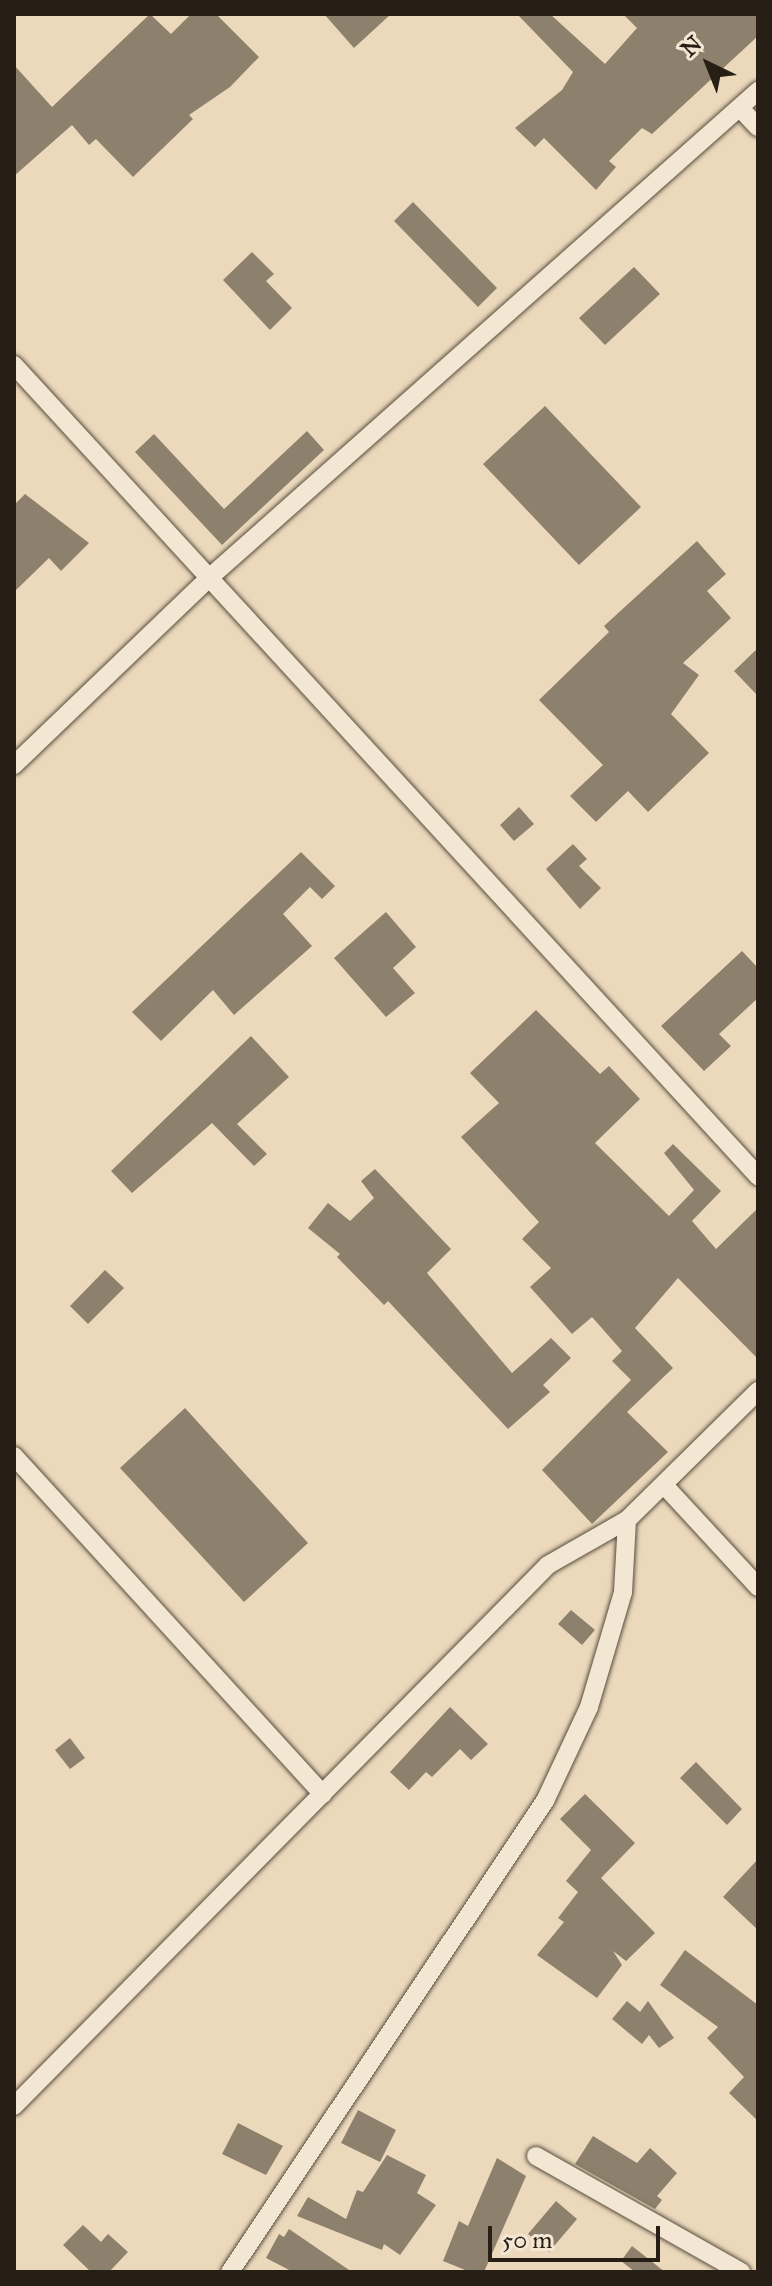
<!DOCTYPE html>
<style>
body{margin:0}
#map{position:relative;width:772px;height:2286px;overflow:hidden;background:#ecd9bc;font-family:"IM FELL Great Primer",serif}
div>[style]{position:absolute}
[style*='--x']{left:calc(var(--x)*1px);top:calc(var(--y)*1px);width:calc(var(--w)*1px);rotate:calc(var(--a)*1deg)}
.building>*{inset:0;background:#8d806c}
.roads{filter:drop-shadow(0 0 2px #584e3f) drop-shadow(0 0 2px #584e3f)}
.minor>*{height:18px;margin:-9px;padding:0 9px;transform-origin:9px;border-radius:9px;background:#f3e6d3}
span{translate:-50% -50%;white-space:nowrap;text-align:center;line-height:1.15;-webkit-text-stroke:6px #f3e6d3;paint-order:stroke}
.frame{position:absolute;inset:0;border:16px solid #271f15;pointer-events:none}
.north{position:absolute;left:668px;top:24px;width:80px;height:80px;-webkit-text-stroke:6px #f3e6d3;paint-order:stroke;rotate:317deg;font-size:22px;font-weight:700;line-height:32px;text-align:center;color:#271f15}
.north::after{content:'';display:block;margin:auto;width:28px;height:36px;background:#271f15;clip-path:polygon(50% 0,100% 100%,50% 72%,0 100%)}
.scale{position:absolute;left:488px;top:2226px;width:172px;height:36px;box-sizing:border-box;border:4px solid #271f15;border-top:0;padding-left:10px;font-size:24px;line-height:28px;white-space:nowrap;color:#271f15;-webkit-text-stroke:6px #f3e6d3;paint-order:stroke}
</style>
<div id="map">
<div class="building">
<div style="clip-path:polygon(150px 14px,171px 34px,191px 14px,216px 14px,259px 57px,230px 87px,189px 115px,193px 119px,133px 177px,96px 139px,89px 145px,72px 125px,14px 176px,14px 65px,52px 107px)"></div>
<div style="clip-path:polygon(324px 14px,391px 14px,354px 48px)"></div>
<div style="clip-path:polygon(517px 14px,550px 14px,605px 64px,637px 28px,623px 14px,758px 14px,758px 36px,652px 134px,642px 128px,609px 161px,616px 167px,596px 190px,544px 138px,535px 147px,515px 128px,562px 90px,573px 72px)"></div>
<div style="clip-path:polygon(413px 202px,497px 288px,478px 307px,394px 221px)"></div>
<div style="clip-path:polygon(252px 252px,274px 274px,266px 281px,292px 308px,270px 330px,223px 280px)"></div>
<div style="clip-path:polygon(634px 267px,660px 294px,605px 345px,579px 318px)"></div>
<div style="clip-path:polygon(545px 406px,641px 507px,579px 565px,483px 464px)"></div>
<div style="clip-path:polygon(307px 431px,324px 450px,222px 545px,135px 452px,154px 434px,224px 509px)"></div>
<div style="clip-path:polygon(25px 494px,89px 543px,61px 571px,49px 558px,14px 592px,14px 505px)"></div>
<div style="clip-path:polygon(697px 541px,726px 574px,707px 591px,731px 618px,683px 663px,699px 675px,671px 714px,709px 753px,648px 812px,628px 791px,596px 822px,570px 796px,603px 765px,539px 700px,609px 632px,604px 626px)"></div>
<div style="clip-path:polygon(758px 648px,758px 696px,734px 671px)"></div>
<div style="clip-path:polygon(519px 807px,534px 824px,514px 841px,500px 825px)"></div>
<div style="clip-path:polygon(573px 844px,587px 859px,579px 866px,601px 888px,580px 909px,546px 869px)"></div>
<div style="clip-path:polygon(301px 852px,335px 886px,322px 899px,310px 887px,283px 914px,312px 946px,234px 1015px,213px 990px,161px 1041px,132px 1012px)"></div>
<div style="clip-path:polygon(386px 912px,416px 947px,393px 968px,415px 993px,386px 1017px,334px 958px)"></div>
<div style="clip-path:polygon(742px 951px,758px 968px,758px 998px,719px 1034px,731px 1046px,704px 1071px,661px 1026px)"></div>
<div style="clip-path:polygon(536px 1010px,600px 1074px,609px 1066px,640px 1099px,595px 1143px,669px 1216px,694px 1190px,664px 1153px,673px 1144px,721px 1191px,692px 1221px,716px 1249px,758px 1208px,758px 1359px,678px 1278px,635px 1328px,673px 1368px,627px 1412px,668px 1452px,592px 1524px,542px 1470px,631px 1380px,612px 1361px,622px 1351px,592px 1317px,572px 1334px,530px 1287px,551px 1268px,522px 1239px,539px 1222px,461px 1137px,499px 1103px,470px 1073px)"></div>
<div style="clip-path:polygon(251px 1036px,289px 1077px,237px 1124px,267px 1154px,254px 1166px,212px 1123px,132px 1193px,111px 1171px)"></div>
<div style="clip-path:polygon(375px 1169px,451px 1249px,427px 1273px,512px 1373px,551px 1338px,571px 1358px,543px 1385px,550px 1392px,508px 1429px,388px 1301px,384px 1305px,337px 1257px,340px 1254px,308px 1228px,328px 1203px,350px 1221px,374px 1198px,361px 1181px)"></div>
<div style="clip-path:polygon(105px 1270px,124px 1288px,88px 1324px,70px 1306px)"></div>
<div style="clip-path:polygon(185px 1408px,308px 1543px,244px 1602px,120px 1468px)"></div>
<div style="clip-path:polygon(571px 1610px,595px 1630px,582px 1645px,558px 1624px)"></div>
<div style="clip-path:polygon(450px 1707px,488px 1744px,471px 1760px,460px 1749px,432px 1777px,426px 1772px,409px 1790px,390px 1772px)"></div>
<div style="clip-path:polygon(70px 1738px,85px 1758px,70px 1769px,55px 1750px)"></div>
<div style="clip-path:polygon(696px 1762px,742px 1809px,727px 1825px,680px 1778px)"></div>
<div style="clip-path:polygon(585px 1794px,635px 1843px,601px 1878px,655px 1933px,626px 1961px,613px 1951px,622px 1965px,597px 1998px,537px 1955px,564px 1922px,558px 1918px,578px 1892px,566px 1881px,591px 1850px,560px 1819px)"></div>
<div style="clip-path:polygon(758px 1859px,758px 1930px,723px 1897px)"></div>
<div style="clip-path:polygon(685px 1950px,758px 2005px,758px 2121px,729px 2093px,744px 2077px,707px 2038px,718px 2027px,660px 1985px)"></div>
<div style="clip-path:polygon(627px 2001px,640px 2012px,648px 2001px,674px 2038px,659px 2048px,649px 2035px,642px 2044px,612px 2019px)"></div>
<div style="clip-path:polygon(358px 2110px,396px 2130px,380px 2162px,341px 2143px)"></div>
<div style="clip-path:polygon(238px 2123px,283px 2146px,266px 2175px,222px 2154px)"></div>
<div style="clip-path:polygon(593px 2136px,637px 2163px,650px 2148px,677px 2173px,657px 2196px,662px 2200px,655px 2209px,575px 2164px)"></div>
<div style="clip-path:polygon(387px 2155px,426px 2175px,417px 2193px,436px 2205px,400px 2255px,384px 2244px,382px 2250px,297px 2216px,308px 2197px,346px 2219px,357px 2190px,363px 2192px)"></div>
<div style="clip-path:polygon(497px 2158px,526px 2176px,484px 2272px,470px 2272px,443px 2261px,459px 2221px,468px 2226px)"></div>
<div style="clip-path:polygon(556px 2201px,577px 2219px,549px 2252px,528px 2234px)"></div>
<div style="clip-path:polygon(83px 2225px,101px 2242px,108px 2234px,128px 2252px,109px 2272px,91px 2272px,63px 2245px)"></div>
<div style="clip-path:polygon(289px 2229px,352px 2272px,293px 2272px,266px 2258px,279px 2234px,284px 2237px)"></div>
<div style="clip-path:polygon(632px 2246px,665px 2272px,635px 2272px,621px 2261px)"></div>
</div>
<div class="roads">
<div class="minor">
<div style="--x:740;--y:108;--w:26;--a:47"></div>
<div style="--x:14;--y:365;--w:1101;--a:47.47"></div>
<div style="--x:14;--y:765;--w:270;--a:-43.8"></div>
<div style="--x:209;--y:578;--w:734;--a:-41.58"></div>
<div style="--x:14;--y:1456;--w:458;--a:47.6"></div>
<div style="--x:664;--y:1485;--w:139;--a:47.3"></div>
<div style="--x:14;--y:2106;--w:760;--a:-45.37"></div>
<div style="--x:548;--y:1565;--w:91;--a:-29.7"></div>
<div style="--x:627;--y:1520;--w:184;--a:-44.6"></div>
<div style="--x:536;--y:2156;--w:236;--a:29.5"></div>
<div style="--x:230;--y:2272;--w:567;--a:-56.23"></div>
<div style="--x:545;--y:1801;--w:104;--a:-64.9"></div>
<div style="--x:589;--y:1707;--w:120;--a:-73.5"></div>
<div style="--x:623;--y:1592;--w:72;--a:-86.8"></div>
</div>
</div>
<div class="frame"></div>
<div class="north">N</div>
<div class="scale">50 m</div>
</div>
